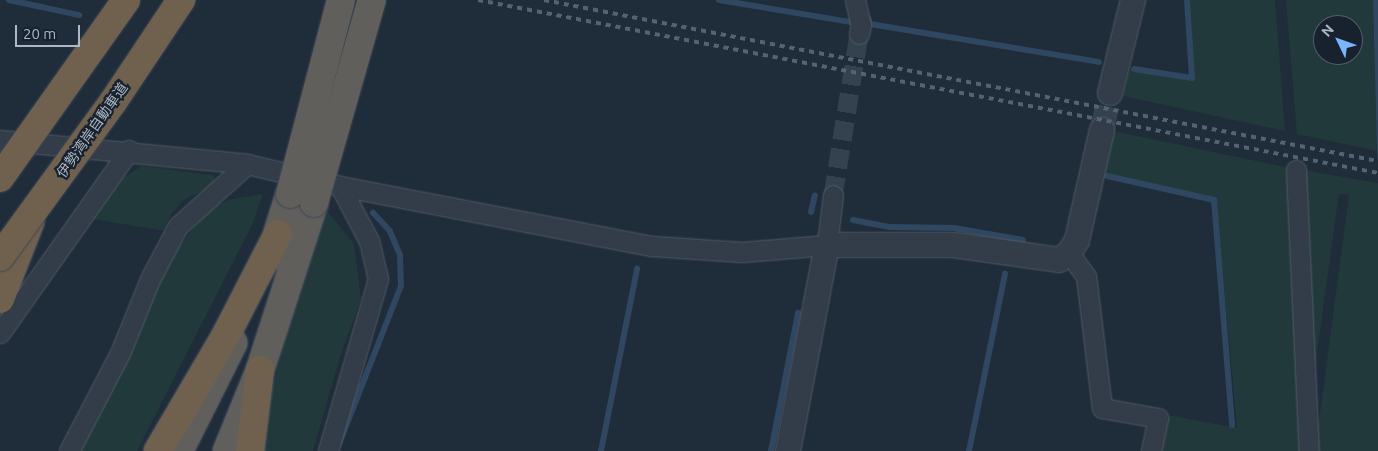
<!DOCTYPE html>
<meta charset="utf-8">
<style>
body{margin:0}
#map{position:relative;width:1378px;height:451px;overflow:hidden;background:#1f2c39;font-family:Ubuntu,"Noto Sans JP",sans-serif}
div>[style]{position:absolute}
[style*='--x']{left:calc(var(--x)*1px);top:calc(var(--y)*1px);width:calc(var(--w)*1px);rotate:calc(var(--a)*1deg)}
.green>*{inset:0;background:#21393a}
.water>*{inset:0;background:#2f4760}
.stream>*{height:6px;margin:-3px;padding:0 3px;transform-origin:3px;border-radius:3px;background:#2f4760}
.minor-tunnel>*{height:19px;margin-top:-9.5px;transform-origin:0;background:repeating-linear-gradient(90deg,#34414e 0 19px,transparent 0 28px)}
.tertiary-tunnel>*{height:24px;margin-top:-12px;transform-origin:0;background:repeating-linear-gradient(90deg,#34414e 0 24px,transparent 0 36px)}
.roads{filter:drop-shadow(0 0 1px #505b67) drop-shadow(0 0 1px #505b67)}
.minor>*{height:19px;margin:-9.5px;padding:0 9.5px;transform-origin:9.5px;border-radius:9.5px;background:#333d49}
.tertiary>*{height:24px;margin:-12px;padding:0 12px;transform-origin:12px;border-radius:12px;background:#333d49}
.trunk>*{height:28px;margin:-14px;padding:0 14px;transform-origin:14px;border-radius:14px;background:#605f5c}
.motorway>*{height:28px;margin:-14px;padding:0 14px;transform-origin:14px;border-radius:14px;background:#70614f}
.rail>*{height:4px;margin-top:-2px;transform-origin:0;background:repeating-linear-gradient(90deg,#546271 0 5px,transparent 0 10px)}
.bridges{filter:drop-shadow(0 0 1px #3d4854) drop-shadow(0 0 1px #3d4854)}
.trunk-bridge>*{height:28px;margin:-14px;padding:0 14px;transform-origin:14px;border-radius:14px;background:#605f5c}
.motorway-bridge>*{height:28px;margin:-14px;padding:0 14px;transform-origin:14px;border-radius:14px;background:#70614f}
span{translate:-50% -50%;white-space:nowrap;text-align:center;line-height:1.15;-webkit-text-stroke:4.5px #18222e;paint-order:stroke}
.street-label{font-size:14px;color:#adb8c6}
.north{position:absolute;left:1313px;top:15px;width:50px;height:50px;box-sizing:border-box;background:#18222e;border:1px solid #545e6b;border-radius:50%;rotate:312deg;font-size:14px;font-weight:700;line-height:20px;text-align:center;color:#adb8c6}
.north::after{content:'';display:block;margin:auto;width:18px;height:22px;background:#79b6fe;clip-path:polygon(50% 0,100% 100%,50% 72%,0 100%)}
.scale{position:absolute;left:15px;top:25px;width:65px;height:22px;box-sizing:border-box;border:2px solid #adb8c6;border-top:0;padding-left:6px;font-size:15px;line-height:18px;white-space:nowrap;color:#adb8c6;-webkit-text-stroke:4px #18222e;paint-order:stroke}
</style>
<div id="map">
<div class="green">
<div style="clip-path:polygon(1189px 0,1275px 0,1285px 131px,1123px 96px,1129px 70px,1194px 80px)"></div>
<div style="clip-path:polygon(evenodd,1286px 0,1373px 0,1377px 151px,1297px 134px,1286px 0,1323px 25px,1353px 25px,1353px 55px,1323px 55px,1323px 25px)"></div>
<div style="clip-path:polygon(1113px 131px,1290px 168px,1301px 451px,1161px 451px,1168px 415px,1237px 428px,1216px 198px,1104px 173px)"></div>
<div style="clip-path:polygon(142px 166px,214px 175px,216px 185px,185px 199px,171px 214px,164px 231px,93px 219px,121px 179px)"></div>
<div style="clip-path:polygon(1303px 170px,1378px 183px,1378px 451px,1315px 451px,1349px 195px,1339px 194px,1311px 396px)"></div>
<div style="clip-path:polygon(263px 194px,252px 225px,137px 451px,77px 451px,111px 391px,168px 263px,193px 228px,209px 209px,231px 199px)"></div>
<div style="clip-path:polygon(320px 202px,354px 244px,361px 299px,340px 357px,313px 451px,256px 451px)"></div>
</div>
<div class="water">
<div style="clip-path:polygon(1373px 0,1378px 0,1378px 162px,1377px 151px)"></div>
</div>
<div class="stream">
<div style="--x:9;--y:0;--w:72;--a:12.1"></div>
<div style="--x:719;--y:0;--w:134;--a:9.5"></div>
<div style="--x:868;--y:18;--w:6;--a:72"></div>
<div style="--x:870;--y:24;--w:232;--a:9.4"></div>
<div style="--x:1134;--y:69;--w:59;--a:8.8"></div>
<div style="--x:1192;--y:78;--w:78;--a:-93.7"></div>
<div style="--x:1107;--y:176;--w:110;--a:12.6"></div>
<div style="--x:1214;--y:200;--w:226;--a:85.4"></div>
<div style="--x:811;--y:212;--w:17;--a:-77"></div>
<div style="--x:853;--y:220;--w:38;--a:11"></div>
<div style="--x:890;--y:227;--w:64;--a:0.9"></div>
<div style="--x:954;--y:228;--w:70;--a:9.9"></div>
<div style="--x:339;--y:444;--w:170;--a:-68.6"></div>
<div style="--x:401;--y:286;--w:31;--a:-92"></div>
<div style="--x:400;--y:255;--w:26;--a:-113"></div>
<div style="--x:390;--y:231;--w:25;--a:-133"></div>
<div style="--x:601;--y:451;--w:186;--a:-78.8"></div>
<div style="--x:771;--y:451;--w:141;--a:-78.9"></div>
<div style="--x:969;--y:451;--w:181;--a:-78.5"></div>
</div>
<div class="minor-tunnel">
<div style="--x:833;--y:195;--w:163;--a:-80.8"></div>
</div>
<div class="tertiary-tunnel">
<div style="--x:1102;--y:130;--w:38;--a:-78"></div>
</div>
<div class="roads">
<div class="minor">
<div style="--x:855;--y:0;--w:26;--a:77"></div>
<div style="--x:861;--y:25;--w:9;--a:103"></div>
<div style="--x:0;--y:140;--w:248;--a:5.5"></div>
<div style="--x:247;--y:164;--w:96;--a:13.3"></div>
<div style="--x:340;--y:186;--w:319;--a:10.9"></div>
<div style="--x:653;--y:246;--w:89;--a:3.9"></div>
<div style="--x:742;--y:252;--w:85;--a:-4.7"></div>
<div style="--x:827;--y:245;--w:50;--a:-83.2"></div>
<div style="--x:1296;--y:170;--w:281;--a:87.4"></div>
<div style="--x:1069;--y:253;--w:29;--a:54"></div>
<div style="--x:1086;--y:276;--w:133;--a:83.1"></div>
<div style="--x:1102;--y:408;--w:57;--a:10.1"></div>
<div style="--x:1158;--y:418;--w:34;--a:102"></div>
<div style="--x:0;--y:333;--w:224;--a:-54.8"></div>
<div style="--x:69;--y:451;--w:110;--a:-62.5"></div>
<div style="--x:120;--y:353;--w:80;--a:-67.9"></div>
<div style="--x:150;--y:279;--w:60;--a:-62.2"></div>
<div style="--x:178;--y:226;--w:93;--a:-41.9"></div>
<div style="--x:328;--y:451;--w:179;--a:-73.8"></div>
<div style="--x:378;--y:279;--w:39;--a:-103"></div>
<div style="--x:369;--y:241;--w:62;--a:-117.8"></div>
</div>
<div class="tertiary">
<div style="--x:1110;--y:93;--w:96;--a:-76.1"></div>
<div style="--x:788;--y:451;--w:210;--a:-79.3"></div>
<div style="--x:827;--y:245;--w:127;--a:0"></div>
<div style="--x:954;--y:245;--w:106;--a:8.1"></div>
<div style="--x:1059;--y:260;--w:12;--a:-35"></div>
<div style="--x:1069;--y:253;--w:15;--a:-58"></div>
<div style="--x:1077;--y:240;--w:113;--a:-77.2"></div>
</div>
<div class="trunk">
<div style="--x:270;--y:257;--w:66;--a:-72.4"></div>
<div style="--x:179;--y:451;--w:121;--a:-63.4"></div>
<div style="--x:227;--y:451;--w:87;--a:-67.8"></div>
<div style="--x:260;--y:370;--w:176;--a:-72.1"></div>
</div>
<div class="motorway">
<div style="--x:0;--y:299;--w:83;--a:-68.7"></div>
<div style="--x:158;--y:451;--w:132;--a:-59.6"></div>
<div style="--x:225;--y:337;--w:116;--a:-62.8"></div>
<div style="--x:250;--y:451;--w:82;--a:-83"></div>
</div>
</div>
<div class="rail">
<div style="--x:478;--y:0;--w:916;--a:10.88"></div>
<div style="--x:544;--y:0;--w:849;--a:10.93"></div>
</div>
<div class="bridges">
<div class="trunk-bridge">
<div style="--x:290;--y:194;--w:201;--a:-75.3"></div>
<div style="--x:314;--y:203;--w:211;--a:-74.1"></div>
</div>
<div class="motorway-bridge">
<div style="--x:0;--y:178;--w:218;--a:-54.7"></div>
<div style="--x:0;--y:257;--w:192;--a:-53.9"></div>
<div style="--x:113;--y:102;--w:123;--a:-56.3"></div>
</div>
</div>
<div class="street-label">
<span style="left:92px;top:130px;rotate:-55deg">伊勢湾岸自動車道</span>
</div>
<div class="north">N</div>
<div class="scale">20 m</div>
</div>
